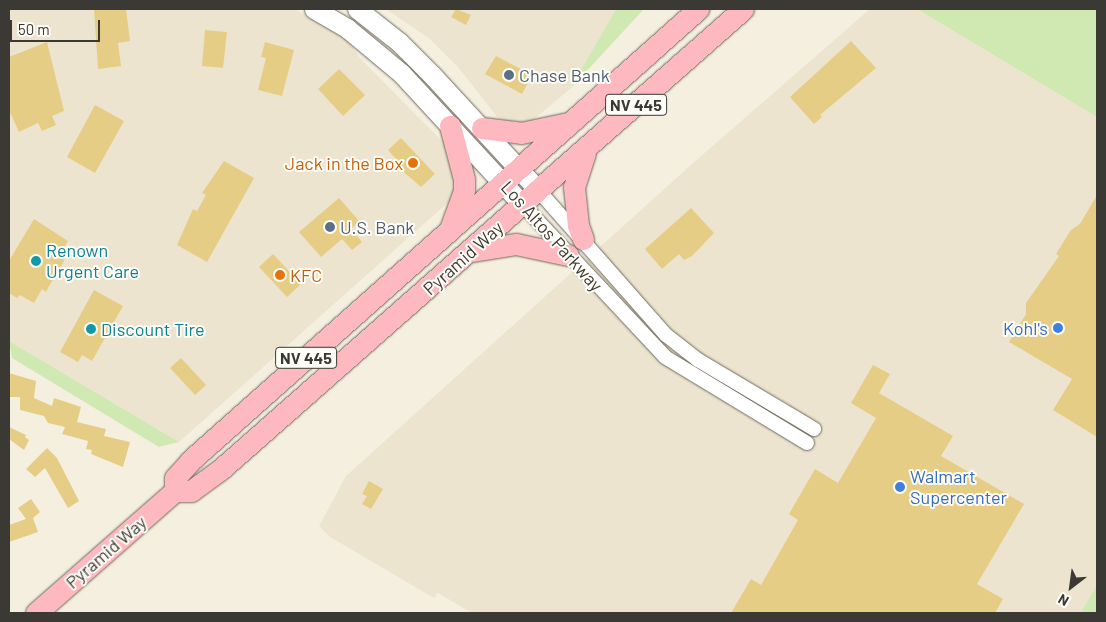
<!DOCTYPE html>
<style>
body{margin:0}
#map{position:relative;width:1106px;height:622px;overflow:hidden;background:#f5efe0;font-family:Barlow,sans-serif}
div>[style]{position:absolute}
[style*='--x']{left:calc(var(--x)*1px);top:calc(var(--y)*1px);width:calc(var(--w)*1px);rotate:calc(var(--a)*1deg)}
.built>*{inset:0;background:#ece4cf}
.green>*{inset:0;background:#d0e8b1}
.building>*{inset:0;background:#e6cd86}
.roads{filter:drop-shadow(0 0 1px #6e6a5d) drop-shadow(0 0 1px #6e6a5d)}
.minor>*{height:14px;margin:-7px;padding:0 7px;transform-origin:7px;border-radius:7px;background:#fff}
.secondary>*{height:19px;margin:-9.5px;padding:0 9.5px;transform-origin:9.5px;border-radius:9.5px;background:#fff}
.primary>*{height:21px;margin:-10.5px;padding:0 10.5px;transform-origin:10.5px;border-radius:10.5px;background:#fdb8c0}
.dots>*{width:14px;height:14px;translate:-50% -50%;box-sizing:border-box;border:2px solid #fffdf7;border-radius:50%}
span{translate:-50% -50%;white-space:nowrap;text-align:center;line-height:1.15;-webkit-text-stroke:4px #fffdf7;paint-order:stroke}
.shield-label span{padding:1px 4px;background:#fffdf7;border:1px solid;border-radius:4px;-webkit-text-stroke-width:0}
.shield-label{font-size:16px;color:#3b3933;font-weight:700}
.service-label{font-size:18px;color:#4e5e75}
.left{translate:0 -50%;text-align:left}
.food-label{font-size:18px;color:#c56008}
.right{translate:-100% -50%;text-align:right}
.street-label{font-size:18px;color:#3b3933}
.culture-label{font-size:18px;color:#0d838f}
.shop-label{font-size:18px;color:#366cbe}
.frame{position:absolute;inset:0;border:10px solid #3b3933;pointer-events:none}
.north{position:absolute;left:1046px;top:562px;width:50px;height:50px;-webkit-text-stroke:4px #fffdf7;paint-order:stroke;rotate:210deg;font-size:14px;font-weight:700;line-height:20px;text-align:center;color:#3b3933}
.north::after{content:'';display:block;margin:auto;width:18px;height:22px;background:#3b3933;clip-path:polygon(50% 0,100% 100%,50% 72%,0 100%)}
.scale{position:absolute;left:10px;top:20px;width:90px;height:22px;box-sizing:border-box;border:2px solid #3b3933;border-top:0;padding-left:6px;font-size:15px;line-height:18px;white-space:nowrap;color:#3b3933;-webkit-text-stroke:4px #fffdf7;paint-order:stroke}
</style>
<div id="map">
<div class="built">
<div style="clip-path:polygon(9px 9px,295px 9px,348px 40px,359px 57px,448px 147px,455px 162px,453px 198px,179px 442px,9px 341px)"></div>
<div style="clip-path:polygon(386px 9px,616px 9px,570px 89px,533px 120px,519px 124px,498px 118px,458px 67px,430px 39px)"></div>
<div style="clip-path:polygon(870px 9px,917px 9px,1097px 117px,1097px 584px,1081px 613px,472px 613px,438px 593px,434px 598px,330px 537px,319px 526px,346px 476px,692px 164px)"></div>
</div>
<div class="green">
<div style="clip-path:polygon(616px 9px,644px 9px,570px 89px)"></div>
<div style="clip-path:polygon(917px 9px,1097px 9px,1097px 117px)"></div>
<div style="clip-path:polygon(9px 341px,179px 442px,159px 447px,12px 358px)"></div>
<div style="clip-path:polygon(1097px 584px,1097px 613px,1081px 613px)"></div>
</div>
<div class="building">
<div style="clip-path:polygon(94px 9px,126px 9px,130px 41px,118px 43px,121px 66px,98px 69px)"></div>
<div style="clip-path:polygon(456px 9px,471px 15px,466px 25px,451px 17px)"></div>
<div style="clip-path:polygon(205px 30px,227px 32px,223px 68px,202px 66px)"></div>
<div style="clip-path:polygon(851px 41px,876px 68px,820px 115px,822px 117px,814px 124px,790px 97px)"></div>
<div style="clip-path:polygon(47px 42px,64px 111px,52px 116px,56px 125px,42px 131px,38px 123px,19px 132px,9px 110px,9px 57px)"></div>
<div style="clip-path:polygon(265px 42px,294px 50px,282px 96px,258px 90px,266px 58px,261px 57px)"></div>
<div style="clip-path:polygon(496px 56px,532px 75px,522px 94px,485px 74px)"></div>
<div style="clip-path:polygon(339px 69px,365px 95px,343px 116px,318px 89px)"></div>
<div style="clip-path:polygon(95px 105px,124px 121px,95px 173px,67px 157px)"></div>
<div style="clip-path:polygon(401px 138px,435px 174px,421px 187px,399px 168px,402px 166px,388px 150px)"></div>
<div style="clip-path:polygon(224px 161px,254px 178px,207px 262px,177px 245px,193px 209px,197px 211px,206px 195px,202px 193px)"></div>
<div style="clip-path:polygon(1097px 195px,1097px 437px,1053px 410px,1072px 379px,1009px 342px,1026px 314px,1026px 303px,1059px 256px,1056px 254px,1071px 230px,1080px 224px)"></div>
<div style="clip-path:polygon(339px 198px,360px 222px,351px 229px,362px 242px,352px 250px,342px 239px,321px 257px,299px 232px)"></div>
<div style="clip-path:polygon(691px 208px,714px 233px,692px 256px,684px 260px,679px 254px,662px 269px,645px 249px)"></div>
<div style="clip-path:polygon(34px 219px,68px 241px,60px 254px,65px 256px,64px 261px,48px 288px,46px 292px,42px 289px,34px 303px,20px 295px,17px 298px,9px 293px,9px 261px)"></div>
<div style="clip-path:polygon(273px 254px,301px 284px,287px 297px,259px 267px)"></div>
<div style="clip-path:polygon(94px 290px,123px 306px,92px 361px,82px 355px,78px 362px,60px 352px)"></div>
<div style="clip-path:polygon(181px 358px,206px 385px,195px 395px,170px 368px)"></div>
<div style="clip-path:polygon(873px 365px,890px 374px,879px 393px,953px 436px,941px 456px,1024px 504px,977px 584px,1003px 599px,995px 613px,731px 613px,751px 579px,761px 585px,798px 520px,789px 514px,815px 469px,838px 483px,876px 418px,851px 403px)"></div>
<div style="clip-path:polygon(9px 373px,36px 381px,34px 398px,52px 406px,54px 398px,81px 407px,77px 422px,106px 429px,104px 436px,130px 442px,123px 467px,91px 454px,92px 450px,86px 449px,88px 441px,62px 434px,65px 427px,48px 423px,44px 416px,20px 410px,20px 397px,9px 397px)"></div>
<div style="clip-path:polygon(9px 427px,26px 435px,25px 437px,29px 440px,24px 450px,9px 439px)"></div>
<div style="clip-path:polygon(47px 448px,57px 458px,79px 501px,68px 508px,45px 468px,35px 477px,26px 469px)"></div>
<div style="clip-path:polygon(369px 481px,383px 489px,371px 509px,362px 504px,367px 496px,362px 494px)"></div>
<div style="clip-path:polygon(31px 499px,40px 512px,33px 518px,38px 532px,9px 542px,9px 525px,26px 519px,18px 508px)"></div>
</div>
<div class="roads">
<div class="minor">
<div style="--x:539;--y:191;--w:192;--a:48.6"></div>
<div style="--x:666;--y:335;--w:41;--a:38"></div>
<div style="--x:698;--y:360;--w:135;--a:30.7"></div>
<div style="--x:523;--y:205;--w:208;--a:46.9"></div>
<div style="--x:665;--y:357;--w:166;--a:31.2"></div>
</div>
<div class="secondary">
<div style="--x:314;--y:9;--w:39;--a:30"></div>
<div style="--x:348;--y:29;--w:69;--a:39.7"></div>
<div style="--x:401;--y:73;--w:180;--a:47.3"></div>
<div style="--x:357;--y:9;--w:53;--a:38.2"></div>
<div style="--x:399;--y:42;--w:47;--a:45"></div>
<div style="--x:432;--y:75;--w:158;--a:47.3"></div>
</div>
<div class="primary">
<div style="--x:482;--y:128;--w:39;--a:7"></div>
<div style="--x:521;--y:133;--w:48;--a:-12"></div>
<div style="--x:450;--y:229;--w:40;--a:-69.8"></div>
<div style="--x:464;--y:191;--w:12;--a:-90"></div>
<div style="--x:464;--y:179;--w:55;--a:-104.8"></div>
<div style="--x:583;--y:239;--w:15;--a:-110"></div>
<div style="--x:578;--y:225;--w:38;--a:-96"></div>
<div style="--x:574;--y:187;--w:36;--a:-72"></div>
<div style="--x:471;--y:251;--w:46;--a:-8.8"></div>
<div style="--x:516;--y:244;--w:53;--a:11.9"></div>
<div style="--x:175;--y:491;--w:16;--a:0"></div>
<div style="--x:191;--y:491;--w:36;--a:-36"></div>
<div style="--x:220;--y:470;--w:697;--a:-41.39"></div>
<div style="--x:175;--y:491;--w:13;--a:-90"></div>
<div style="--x:175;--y:478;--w:24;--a:-48"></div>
<div style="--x:191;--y:460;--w:679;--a:-41.65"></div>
<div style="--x:36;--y:613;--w:185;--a:-41.3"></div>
</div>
</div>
<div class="dots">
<div style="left:509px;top:75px;background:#5c6f8a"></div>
<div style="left:413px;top:163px;background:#e8710a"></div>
<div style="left:330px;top:227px;background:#5c6f8a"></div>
<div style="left:36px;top:261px;background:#0f9aa8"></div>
<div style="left:280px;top:275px;background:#e8710a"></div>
<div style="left:1058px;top:328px;background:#3f7fe0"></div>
<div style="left:91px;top:329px;background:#0f9aa8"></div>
<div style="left:900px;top:487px;background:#3f7fe0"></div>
</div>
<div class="shield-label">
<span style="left:636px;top:105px">NV 445</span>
<span style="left:306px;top:358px">NV 445</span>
</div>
<div class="service-label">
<span class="left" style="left:519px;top:75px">Chase Bank</span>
<span class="left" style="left:340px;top:227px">U.S. Bank</span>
</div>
<div class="food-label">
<span class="right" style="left:403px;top:163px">Jack in the Box</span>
<span class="left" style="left:290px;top:275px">KFC</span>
</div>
<div class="street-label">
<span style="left:552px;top:236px;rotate:48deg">Los Altos Parkway</span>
<span style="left:463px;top:258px;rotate:-42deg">Pyramid Way</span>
<span style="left:106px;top:552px;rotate:-41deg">Pyramid Way</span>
</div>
<div class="culture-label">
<span class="left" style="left:46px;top:261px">Renown<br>Urgent Care</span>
<span class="left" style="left:101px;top:329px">Discount Tire</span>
</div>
<div class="shop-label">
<span class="right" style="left:1048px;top:328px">Kohl's</span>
<span class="left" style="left:910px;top:487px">Walmart<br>Supercenter</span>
</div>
<div class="frame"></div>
<div class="north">N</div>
<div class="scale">50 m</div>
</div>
